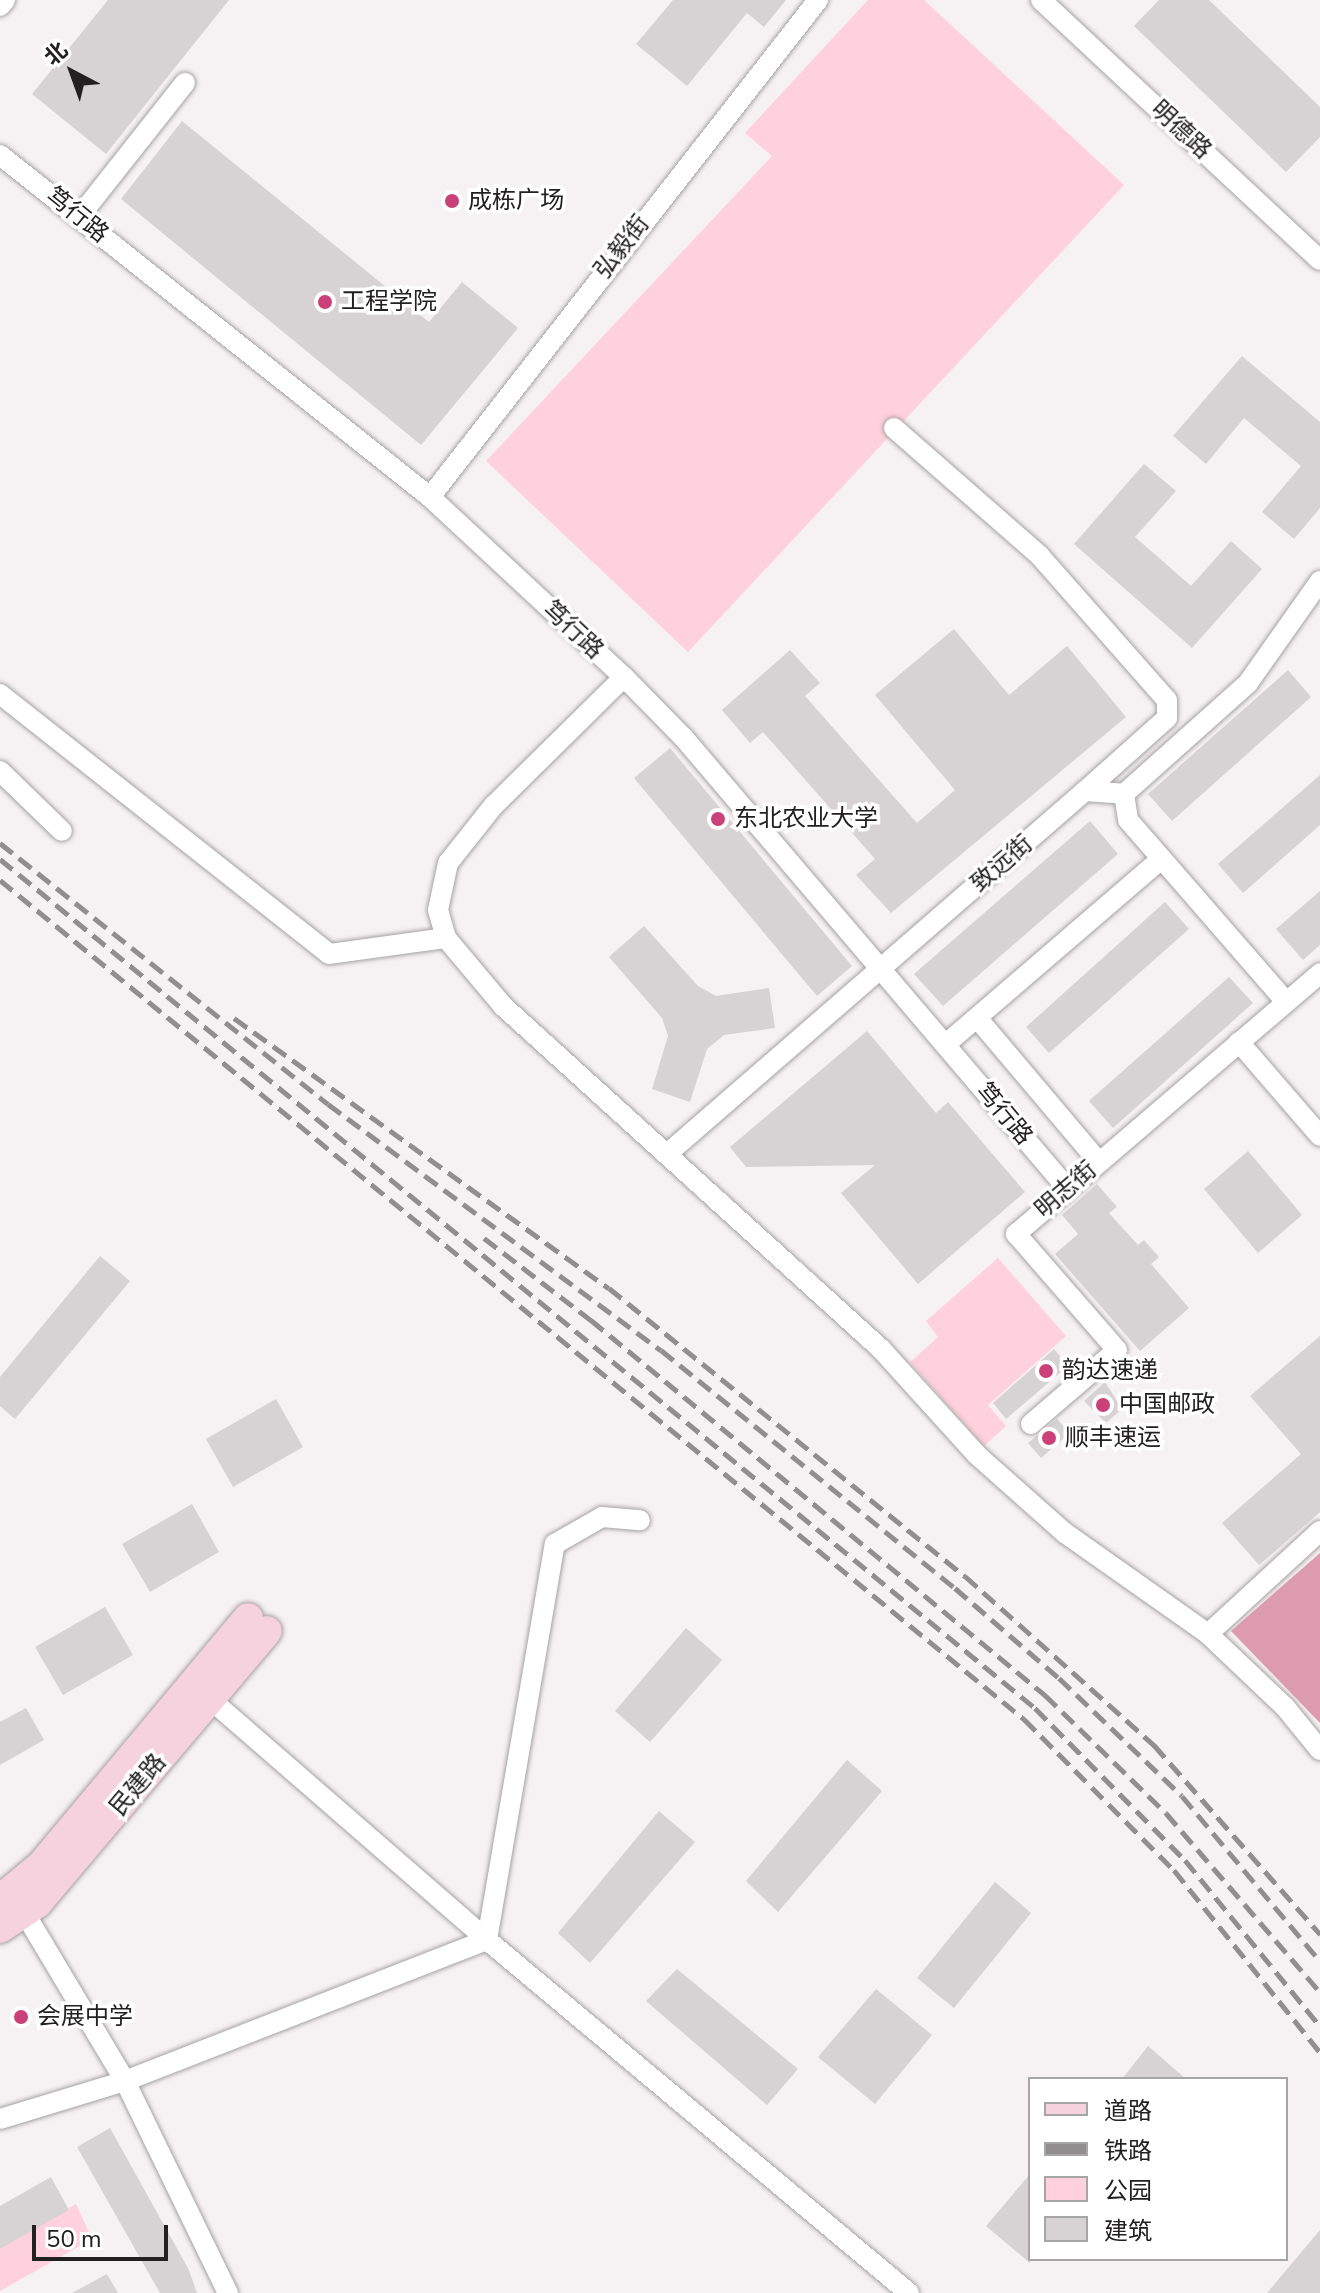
<!DOCTYPE html>
<meta charset="utf-8">
<style>
body{margin:0}
#map{position:relative;width:1320px;height:2293px;overflow:hidden;background:#f6f1f2;font-family:"Nunito Sans","Noto Sans SC",sans-serif}
div>[style]{position:absolute}
[style*='--x']{left:calc(var(--x)*1px);top:calc(var(--y)*1px);width:calc(var(--w)*1px);rotate:calc(var(--a)*1deg)}
.green>*{inset:0;background:#ffd0dd}
.forest>*{inset:0;background:#dd9baf}
.building>*{inset:0;background:#d7d2d3}
.roads{filter:drop-shadow(0 0 2px #a7a2a3) drop-shadow(0 0 2px #a7a2a3)}
.street>*{height:20px;margin:-10px;padding:0 10px;transform-origin:10px;border-radius:10px;background:#fff}
.secondary>*{height:30px;margin:-15px;padding:0 15px;transform-origin:15px;border-radius:15px;background:#f5d2de}
.rail>*{height:5px;margin-top:-2.5px;transform-origin:0;background:repeating-linear-gradient(90deg,#928e8f 0 16px,transparent 0 24px)}
.dots>*{width:22px;height:22px;translate:-50% -50%;box-sizing:border-box;border:4px solid #fff;border-radius:50%}
span{translate:-50% -50%;white-space:nowrap;text-align:center;line-height:1.15;-webkit-text-stroke:7px #fff;paint-order:stroke}
.street-label{font-size:24px;color:#222021}
.poi-label{font-size:24px;color:#222021}
.left{translate:0 -50%;text-align:left}
.legend{position:absolute;left:1028px;top:2077px;width:260px;height:184px;box-sizing:border-box;background:#fff;border:2px solid #a7a6a6;margin:0;padding:10px 14px;list-style:none;font-size:24px;color:#222021}
.legend li{display:flex;align-items:center;gap:16px;height:40px}
.legend b{width:40px;border:2px solid #a7a6a6}
.north{position:absolute;left:32px;top:32px;width:80px;height:80px;-webkit-text-stroke:6px #fff;paint-order:stroke;rotate:319deg;font-size:22px;font-weight:700;line-height:32px;text-align:center;color:#222021}
.north::after{content:'';display:block;margin:auto;width:28px;height:36px;background:#222021;clip-path:polygon(50% 0,100% 100%,50% 72%,0 100%)}
.scale{position:absolute;left:32px;top:2225px;width:136px;height:36px;box-sizing:border-box;border:4px solid #222021;border-top:0;padding-left:10px;font-size:24px;line-height:28px;white-space:nowrap;color:#222021;-webkit-text-stroke:6px #fff;paint-order:stroke}
</style>
<div id="map">
<div class="green">
<div style="clip-path:polygon(868px 0,924px 0,1124px 185px,688px 652px,486px 461px,772px 156px,745px 133px)"></div>
<div style="clip-path:polygon(998px 1258px,1066px 1336px,988px 1405px,1006px 1426px,984px 1446px,910px 1362px,938px 1337px,926px 1321px)"></div>
<div style="clip-path:polygon(76px 2204px,92px 2239px,0 2291px,0 2249px)"></div>
</div>
<div class="forest">
<div style="clip-path:polygon(1320px 1553px,1320px 1723px,1231px 1631px)"></div>
</div>
<div class="building">
<div style="clip-path:polygon(108px 0,229px 0,106px 154px,32px 94px)"></div>
<div style="clip-path:polygon(673px 0,786px 0,764px 27px,747px 13px,687px 86px,636px 44px)"></div>
<div style="clip-path:polygon(1159px 0,1209px 0,1320px 107px,1320px 137px,1286px 172px,1134px 26px)"></div>
<div style="clip-path:polygon(182px 121px,429px 322px,462px 282px,518px 328px,421px 445px,121px 199px)"></div>
<div style="clip-path:polygon(1242px 356px,1320px 422px,1320px 508px,1294px 539px,1262px 512px,1301px 466px,1244px 418px,1206px 464px,1173px 436px)"></div>
<div style="clip-path:polygon(1144px 464px,1176px 491px,1135px 537px,1191px 586px,1231px 541px,1262px 569px,1192px 648px,1074px 544px)"></div>
<div style="clip-path:polygon(954px 629px,1009px 695px,1067px 646px,1126px 717px,891px 913px,856px 875px,875px 859px,763px 732px,750px 743px,722px 710px,790px 650px,820px 683px,805px 696px,917px 823px,955px 790px,875px 695px)"></div>
<div style="clip-path:polygon(1288px 670px,1311px 697px,1172px 821px,1148px 794px)"></div>
<div style="clip-path:polygon(670px 748px,852px 966px,817px 996px,634px 778px)"></div>
<div style="clip-path:polygon(1320px 775px,1320px 825px,1243px 893px,1218px 864px)"></div>
<div style="clip-path:polygon(1090px 821px,1118px 854px,943px 1006px,914px 974px)"></div>
<div style="clip-path:polygon(1320px 891px,1320px 945px,1303px 960px,1276px 929px)"></div>
<div style="clip-path:polygon(1165px 902px,1189px 929px,1049px 1053px,1026px 1027px)"></div>
<div style="clip-path:polygon(644px 926px,698px 986px,716px 996px,769px 988px,775px 1028px,724px 1035px,707px 1049px,690px 1102px,652px 1089px,668px 1036px,662px 1018px,609px 957px)"></div>
<div style="clip-path:polygon(1229px 977px,1253px 1003px,1113px 1128px,1089px 1101px)"></div>
<div style="clip-path:polygon(867px 1031px,936px 1113px,948px 1102px,1025px 1192px,918px 1284px,841px 1193px,875px 1165px,746px 1167px,730px 1147px)"></div>
<div style="clip-path:polygon(1248px 1151px,1302px 1215px,1258px 1253px,1204px 1189px)"></div>
<div style="clip-path:polygon(1097px 1184px,1117px 1207px,1109px 1213px,1138px 1245px,1144px 1240px,1159px 1257px,1151px 1264px,1189px 1308px,1140px 1351px,1055px 1254px,1078px 1234px,1062px 1215px)"></div>
<div style="clip-path:polygon(100px 1256px,130px 1281px,15px 1419px,0 1406px,0 1377px)"></div>
<div style="clip-path:polygon(1320px 1336px,1320px 1512px,1259px 1565px,1222px 1523px,1301px 1454px,1250px 1396px)"></div>
<div style="clip-path:polygon(1054px 1349px,1068px 1366px,1006px 1419px,993px 1403px)"></div>
<div style="clip-path:polygon(1105px 1382px,1122px 1409px,1106px 1423px,1084px 1401px)"></div>
<div style="clip-path:polygon(276px 1399px,303px 1447px,233px 1487px,206px 1439px)"></div>
<div style="clip-path:polygon(1057px 1419px,1070px 1433px,1041px 1458px,1028px 1443px)"></div>
<div style="clip-path:polygon(192px 1504px,219px 1552px,150px 1592px,122px 1544px)"></div>
<div style="clip-path:polygon(105px 1607px,133px 1655px,63px 1695px,35px 1647px)"></div>
<div style="clip-path:polygon(686px 1628px,722px 1660px,650px 1742px,615px 1711px)"></div>
<div style="clip-path:polygon(26px 1708px,44px 1740px,0 1765px,0 1722px)"></div>
<div style="clip-path:polygon(847px 1760px,882px 1791px,778px 1912px,746px 1881px)"></div>
<div style="clip-path:polygon(659px 1811px,695px 1842px,590px 1963px,558px 1933px)"></div>
<div style="clip-path:polygon(995px 1882px,1031px 1913px,954px 2008px,917px 1978px)"></div>
<div style="clip-path:polygon(677px 1969px,798px 2069px,767px 2105px,646px 2001px)"></div>
<div style="clip-path:polygon(876px 1989px,932px 2035px,875px 2104px,818px 2057px)"></div>
<div style="clip-path:polygon(1148px 2046px,1186px 2079px,1122px 2079px)"></div>
<div style="clip-path:polygon(110px 2128px,189px 2270px,197px 2293px,160px 2293px,77px 2147px)"></div>
<div style="clip-path:polygon(1030px 2174px,1030px 2263px,986px 2226px)"></div>
<div style="clip-path:polygon(51px 2177px,69px 2210px,0 2249px,0 2206px)"></div>
<div style="clip-path:polygon(1320px 2230px,1320px 2293px,1267px 2293px)"></div>
<div style="clip-path:polygon(107px 2274px,118px 2293px,72px 2293px)"></div>
</div>
<div class="roads">
<div class="street">
<div style="--x:1041;--y:0;--w:381;--a:43"></div>
<div style="--x:0;--y:6;--w:8;--a:-50"></div>
<div style="--x:0;--y:155;--w:549;--a:38.5"></div>
<div style="--x:430;--y:497;--w:265;--a:42.9"></div>
<div style="--x:624;--y:677;--w:84;--a:45.5"></div>
<div style="--x:683;--y:737;--w:592;--a:49.59"></div>
<div style="--x:79;--y:217;--w:171;--a:-51.7"></div>
<div style="--x:894;--y:428;--w:193;--a:41.2"></div>
<div style="--x:1039;--y:555;--w:193;--a:48.6"></div>
<div style="--x:1167;--y:700;--w:18;--a:90"></div>
<div style="--x:1167;--y:718;--w:110;--a:138.3"></div>
<div style="--x:430;--y:497;--w:631;--a:-52.02"></div>
<div style="--x:624;--y:677;--w:182;--a:135.4"></div>
<div style="--x:494;--y:805;--w:74;--a:128.4"></div>
<div style="--x:448;--y:863;--w:48;--a:102"></div>
<div style="--x:438;--y:910;--w:29;--a:74"></div>
<div style="--x:446;--y:938;--w:89;--a:50"></div>
<div style="--x:503;--y:1006;--w:510;--a:42.22"></div>
<div style="--x:881;--y:1349;--w:143;--a:47.8"></div>
<div style="--x:977;--y:1455;--w:118;--a:41.6"></div>
<div style="--x:1065;--y:1533;--w:175;--a:35.2"></div>
<div style="--x:1208;--y:1634;--w:106;--a:43.5"></div>
<div style="--x:1285;--y:1707;--w:55;--a:50.9"></div>
<div style="--x:0;--y:694;--w:419;--a:38.3"></div>
<div style="--x:329;--y:954;--w:118;--a:-7.8"></div>
<div style="--x:0;--y:771;--w:86;--a:44.1"></div>
<div style="--x:1124;--y:794;--w:26;--a:81"></div>
<div style="--x:1128;--y:820;--w:241;--a:49"></div>
<div style="--x:978;--y:1019;--w:187;--a:49.8"></div>
<div style="--x:1239;--y:1042;--w:124;--a:49.2"></div>
<div style="--x:946;--y:1044;--w:284;--a:-40.7"></div>
<div style="--x:667;--y:1154;--w:554;--a:-40.97"></div>
<div style="--x:1085;--y:791;--w:39;--a:4"></div>
<div style="--x:1124;--y:794;--w:166;--a:-41.8"></div>
<div style="--x:1248;--y:683;--w:125;--a:-54.8"></div>
<div style="--x:1031;--y:1424;--w:113;--a:-40.7"></div>
<div style="--x:1117;--y:1350;--w:154;--a:-131"></div>
<div style="--x:1016;--y:1234;--w:401;--a:-40.6"></div>
<div style="--x:1208;--y:1634;--w:152;--a:-42.6"></div>
<div style="--x:202;--y:1692;--w:378;--a:41"></div>
<div style="--x:487;--y:1940;--w:550;--a:39.91"></div>
<div style="--x:18;--y:1902;--w:209;--a:59.1"></div>
<div style="--x:125;--y:2081;--w:236;--a:64.1"></div>
<div style="--x:0;--y:2119;--w:131;--a:-16.9"></div>
<div style="--x:125;--y:2081;--w:388;--a:-21.3"></div>
<div style="--x:487;--y:1940;--w:402;--a:-80.3"></div>
<div style="--x:555;--y:1544;--w:54;--a:-29.9"></div>
<div style="--x:602;--y:1517;--w:38;--a:5"></div>
</div>
<div class="secondary">
<div style="--x:0;--y:1900;--w:53;--a:-39.7"></div>
<div style="--x:41;--y:1866;--w:323;--a:-50.1"></div>
<div style="--x:0;--y:1928;--w:45;--a:-34"></div>
<div style="--x:37;--y:1903;--w:356;--a:-49.8"></div>
</div>
</div>
<div class="rail">
<div style="--x:0;--y:843;--w:419;--a:38.5"></div>
<div style="--x:328;--y:1104;--w:414;--a:36.5"></div>
<div style="--x:661;--y:1350;--w:378;--a:39"></div>
<div style="--x:955;--y:1588;--w:138;--a:40.9"></div>
<div style="--x:1059;--y:1678;--w:170;--a:43.8"></div>
<div style="--x:1182;--y:1796;--w:215;--a:50.1"></div>
<div style="--x:0;--y:859;--w:1339;--a:39.36"></div>
<div style="--x:1035;--y:1708;--w:214;--a:45.4"></div>
<div style="--x:1185;--y:1860;--w:214;--a:50.9"></div>
<div style="--x:0;--y:880;--w:1324;--a:39.33"></div>
<div style="--x:1024;--y:1719;--w:213;--a:45.2"></div>
<div style="--x:1174;--y:1870;--w:233;--a:51.3"></div>
<div style="--x:234;--y:1018;--w:462;--a:35.8"></div>
<div style="--x:609;--y:1288;--w:458;--a:39"></div>
<div style="--x:965;--y:1576;--w:254;--a:41.8"></div>
<div style="--x:1154;--y:1745;--w:252;--a:48.7"></div>
<div style="--x:484;--y:1238;--w:135;--a:37.5"></div>
<div style="--x:591;--y:1320;--w:589;--a:39.56"></div>
<div style="--x:1045;--y:1695;--w:169;--a:44.3"></div>
<div style="--x:1166;--y:1813;--w:236;--a:49.3"></div>
</div>
<div class="dots">
<div style="left:452px;top:201px;background:#ca4078"></div>
<div style="left:325px;top:302px;background:#ca4078"></div>
<div style="left:718px;top:819px;background:#ca4078"></div>
<div style="left:1046px;top:1371px;background:#ca4078"></div>
<div style="left:1103px;top:1405px;background:#ca4078"></div>
<div style="left:1049px;top:1438px;background:#ca4078"></div>
<div style="left:21px;top:2017px;background:#ca4078"></div>
</div>
<div class="street-label">
<span style="left:1181px;top:130px;rotate:43deg">明德路</span>
<span style="left:77px;top:215px;rotate:39deg">笃行路</span>
<span style="left:622px;top:247px;rotate:-52deg">弘毅街</span>
<span style="left:573px;top:630px;rotate:43deg">笃行路</span>
<span style="left:1002px;top:864px;rotate:-41deg">致远街</span>
<span style="left:1004px;top:1114px;rotate:50deg">笃行路</span>
<span style="left:1066px;top:1190px;rotate:-41deg">明志街</span>
<span style="left:138px;top:1785px;rotate:-50deg">民建路</span>
</div>
<div class="poi-label">
<span class="left" style="left:468px;top:201px">成栋广场</span>
<span class="left" style="left:341px;top:302px">工程学院</span>
<span class="left" style="left:734px;top:819px">东北农业大学</span>
<span class="left" style="left:1062px;top:1371px">韵达速递</span>
<span class="left" style="left:1119px;top:1405px">中国邮政</span>
<span class="left" style="left:1065px;top:1438px">顺丰速运</span>
<span class="left" style="left:37px;top:2017px">会展中学</span>
</div>
<ul class="legend">
<li><b style="height:10px;background:#f5d2de"></b>道路</li>
<li><b style="height:10px;background:#928e8f"></b>铁路</li>
<li><b style="height:22px;background:#ffd0dd"></b>公园</li>
<li><b style="height:22px;background:#d7d2d3"></b>建筑</li>
</ul>
<div class="north">北</div>
<div class="scale">50 m</div>
</div>
